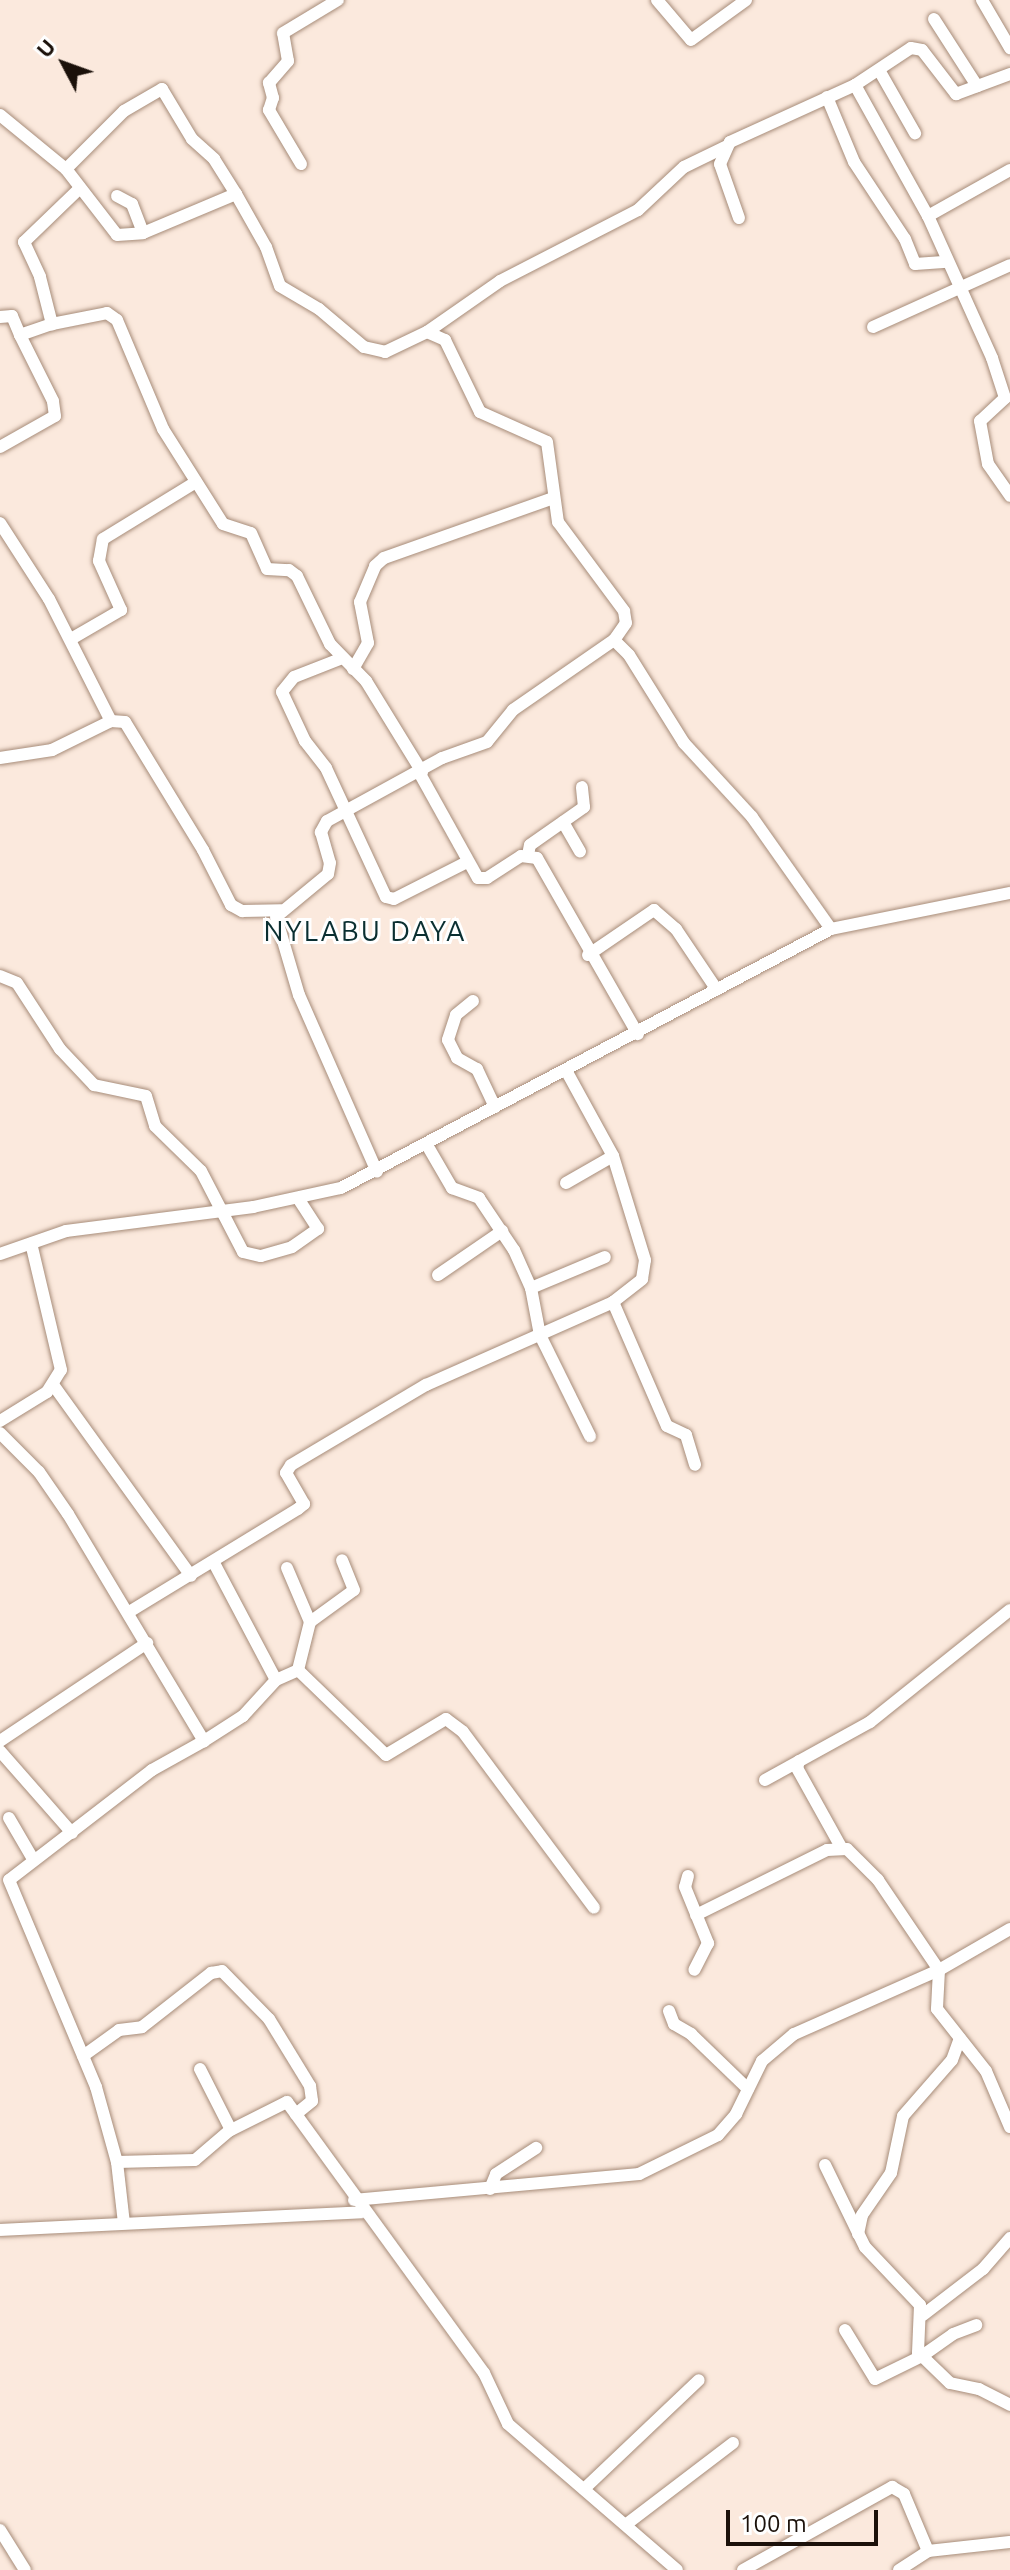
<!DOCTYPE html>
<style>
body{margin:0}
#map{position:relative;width:1010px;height:2570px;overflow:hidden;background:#fbe9dd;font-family:Ubuntu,sans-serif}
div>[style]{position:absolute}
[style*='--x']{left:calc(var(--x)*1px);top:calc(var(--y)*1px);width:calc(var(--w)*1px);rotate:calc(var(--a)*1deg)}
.roads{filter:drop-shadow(0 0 2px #a78c79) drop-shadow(0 0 2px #a78c79)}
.minor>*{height:12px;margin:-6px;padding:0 6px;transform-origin:6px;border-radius:6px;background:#fff}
span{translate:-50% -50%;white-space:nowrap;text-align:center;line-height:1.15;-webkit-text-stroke:6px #fff;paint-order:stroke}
.quarter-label{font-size:28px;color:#0b2f31;letter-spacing:2px}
.north{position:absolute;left:24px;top:24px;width:80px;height:80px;-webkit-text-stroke:6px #fff;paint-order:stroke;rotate:311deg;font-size:22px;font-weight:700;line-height:32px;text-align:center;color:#1b110a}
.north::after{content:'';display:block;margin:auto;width:28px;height:36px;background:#1b110a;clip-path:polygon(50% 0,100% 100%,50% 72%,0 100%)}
.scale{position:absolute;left:726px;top:2510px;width:152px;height:36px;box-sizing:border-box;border:4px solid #1b110a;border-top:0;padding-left:10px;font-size:24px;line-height:28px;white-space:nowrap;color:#1b110a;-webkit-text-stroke:6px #fff;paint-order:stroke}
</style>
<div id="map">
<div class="roads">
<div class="minor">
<div style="--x:657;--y:0;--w:52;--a:49.6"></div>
<div style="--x:691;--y:40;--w:68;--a:-36"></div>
<div style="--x:982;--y:0;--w:56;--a:59.7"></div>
<div style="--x:934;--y:19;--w:80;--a:57.3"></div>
<div style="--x:879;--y:70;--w:73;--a:60.3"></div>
<div style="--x:855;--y:85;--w:150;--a:60.9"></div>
<div style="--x:928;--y:216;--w:156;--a:65.7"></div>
<div style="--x:992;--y:358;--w:42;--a:72"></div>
<div style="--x:1005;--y:398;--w:34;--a:137"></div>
<div style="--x:980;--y:421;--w:44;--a:79.5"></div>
<div style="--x:988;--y:464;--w:39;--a:55"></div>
<div style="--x:827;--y:97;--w:70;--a:67.4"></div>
<div style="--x:854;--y:162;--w:92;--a:56.5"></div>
<div style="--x:905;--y:239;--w:27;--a:68"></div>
<div style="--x:915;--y:264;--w:32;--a:-4"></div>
<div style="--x:0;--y:115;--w:85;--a:39.3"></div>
<div style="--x:66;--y:169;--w:83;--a:52.3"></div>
<div style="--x:117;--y:235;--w:26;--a:-4"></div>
<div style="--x:143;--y:233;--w:101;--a:-22.8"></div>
<div style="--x:236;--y:194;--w:61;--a:60.5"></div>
<div style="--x:266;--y:247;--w:41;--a:70.3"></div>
<div style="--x:280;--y:286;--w:45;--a:30.5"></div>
<div style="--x:319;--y:309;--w:59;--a:40.2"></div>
<div style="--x:364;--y:347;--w:22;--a:13"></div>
<div style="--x:385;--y:352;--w:47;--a:-25.5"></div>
<div style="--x:427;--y:332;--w:20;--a:24"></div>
<div style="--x:445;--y:340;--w:80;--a:64.1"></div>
<div style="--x:480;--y:412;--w:73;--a:24.1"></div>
<div style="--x:547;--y:442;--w:81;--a:82.2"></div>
<div style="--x:558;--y:522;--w:111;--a:53.4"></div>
<div style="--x:624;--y:611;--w:12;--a:81"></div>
<div style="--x:626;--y:623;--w:21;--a:125"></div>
<div style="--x:614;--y:640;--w:123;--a:145.3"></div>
<div style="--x:513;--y:710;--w:41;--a:129.1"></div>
<div style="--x:487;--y:742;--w:48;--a:160.4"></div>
<div style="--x:442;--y:758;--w:131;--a:151.3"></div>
<div style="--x:327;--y:821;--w:13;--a:119"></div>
<div style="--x:321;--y:832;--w:32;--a:74"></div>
<div style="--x:330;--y:863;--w:11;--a:100"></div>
<div style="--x:328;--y:874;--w:67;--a:140.4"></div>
<div style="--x:276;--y:917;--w:81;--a:73.6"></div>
<div style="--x:299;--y:995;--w:193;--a:66.2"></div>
<div style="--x:301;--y:164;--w:63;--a:-120.7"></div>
<div style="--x:269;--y:110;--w:13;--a:-72"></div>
<div style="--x:273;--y:98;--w:16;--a:-105"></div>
<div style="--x:269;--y:83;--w:29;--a:-49"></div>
<div style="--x:288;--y:61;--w:28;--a:-100"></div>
<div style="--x:283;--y:33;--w:64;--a:-31"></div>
<div style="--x:66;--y:169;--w:82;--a:-45"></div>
<div style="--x:124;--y:111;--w:44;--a:-30.1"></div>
<div style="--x:162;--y:89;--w:58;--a:59"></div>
<div style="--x:192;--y:139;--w:30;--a:42"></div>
<div style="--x:214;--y:159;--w:41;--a:57.8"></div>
<div style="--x:80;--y:188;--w:78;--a:136"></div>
<div style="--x:24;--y:242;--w:38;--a:65"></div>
<div style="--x:40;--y:277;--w:49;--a:75.7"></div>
<div style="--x:52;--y:324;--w:56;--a:-11.3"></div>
<div style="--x:107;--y:313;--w:12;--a:35"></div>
<div style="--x:117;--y:320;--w:118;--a:67.1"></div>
<div style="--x:163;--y:429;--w:112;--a:57.7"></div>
<div style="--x:223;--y:524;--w:29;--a:18"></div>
<div style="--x:251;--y:533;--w:39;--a:66"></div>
<div style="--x:267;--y:569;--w:22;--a:3"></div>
<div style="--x:289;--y:570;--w:10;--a:37"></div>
<div style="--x:297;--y:576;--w:76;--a:64.1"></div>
<div style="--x:330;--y:644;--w:52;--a:45.8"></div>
<div style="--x:366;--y:681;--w:107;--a:58.4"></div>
<div style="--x:117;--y:196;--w:17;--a:28"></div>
<div style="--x:132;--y:204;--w:31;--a:69"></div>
<div style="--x:928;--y:216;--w:94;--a:-29.3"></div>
<div style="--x:739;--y:218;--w:57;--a:-109.4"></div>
<div style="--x:720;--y:164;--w:24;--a:-66"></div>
<div style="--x:730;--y:142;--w:137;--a:-24.5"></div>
<div style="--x:855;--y:85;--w:67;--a:-33.5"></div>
<div style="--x:911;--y:48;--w:11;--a:10"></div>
<div style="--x:922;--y:50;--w:56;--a:52.3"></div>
<div style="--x:956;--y:94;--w:58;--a:-20.3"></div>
<div style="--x:0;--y:317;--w:12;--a:-5"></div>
<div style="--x:12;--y:316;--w:21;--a:67"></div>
<div style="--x:873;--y:327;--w:150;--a:-24.3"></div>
<div style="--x:427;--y:332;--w:89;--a:-34.9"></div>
<div style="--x:500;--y:281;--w:155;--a:-27.2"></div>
<div style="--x:638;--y:210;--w:63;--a:-43.1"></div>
<div style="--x:684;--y:167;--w:46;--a:-26"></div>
<div style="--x:0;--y:447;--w:63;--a:-29.4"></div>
<div style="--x:55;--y:416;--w:15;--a:-98"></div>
<div style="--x:53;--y:401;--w:74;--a:-116.6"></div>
<div style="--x:20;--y:335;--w:34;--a:-19"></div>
<div style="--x:0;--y:523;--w:90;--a:57.2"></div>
<div style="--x:49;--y:599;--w:137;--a:63.1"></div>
<div style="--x:71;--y:639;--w:58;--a:-30.1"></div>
<div style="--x:121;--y:610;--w:54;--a:-114.2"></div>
<div style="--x:99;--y:561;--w:22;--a:-80"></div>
<div style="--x:103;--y:539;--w:109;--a:-31.5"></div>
<div style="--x:614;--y:640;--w:21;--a:45"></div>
<div style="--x:629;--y:655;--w:104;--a:58"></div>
<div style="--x:684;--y:743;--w:100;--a:47.4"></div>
<div style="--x:752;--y:817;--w:137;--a:54.8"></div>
<div style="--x:340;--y:659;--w:49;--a:158.6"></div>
<div style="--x:294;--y:677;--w:19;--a:129"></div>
<div style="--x:282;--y:692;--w:54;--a:64.9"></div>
<div style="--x:305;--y:741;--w:34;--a:52"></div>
<div style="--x:326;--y:768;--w:142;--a:65.1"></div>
<div style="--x:386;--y:897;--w:8;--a:14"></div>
<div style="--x:394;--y:899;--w:80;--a:-26.9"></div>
<div style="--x:353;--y:669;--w:30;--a:-60"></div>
<div style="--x:368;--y:643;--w:42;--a:-101"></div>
<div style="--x:360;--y:602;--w:39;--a:-67"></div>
<div style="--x:375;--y:566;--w:12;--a:-42"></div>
<div style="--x:384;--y:558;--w:179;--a:-19.5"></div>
<div style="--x:0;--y:758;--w:53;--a:-8.7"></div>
<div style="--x:52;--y:750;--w:66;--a:-26.2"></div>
<div style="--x:111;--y:721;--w:14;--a:4"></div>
<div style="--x:125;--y:722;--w:150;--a:58.6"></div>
<div style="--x:203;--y:850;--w:62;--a:63"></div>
<div style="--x:231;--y:905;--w:13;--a:29"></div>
<div style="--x:242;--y:911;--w:39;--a:-1"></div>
<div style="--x:420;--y:774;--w:119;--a:60.9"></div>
<div style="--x:478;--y:878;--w:9;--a:0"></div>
<div style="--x:487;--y:878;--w:40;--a:-32.9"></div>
<div style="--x:521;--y:856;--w:16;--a:7"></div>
<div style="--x:537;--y:858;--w:203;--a:60.2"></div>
<div style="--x:563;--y:822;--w:34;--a:60"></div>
<div style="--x:528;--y:855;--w:10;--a:-79"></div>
<div style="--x:530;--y:845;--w:66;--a:-35.1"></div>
<div style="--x:584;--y:807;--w:20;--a:-96"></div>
<div style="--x:588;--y:955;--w:80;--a:-34.3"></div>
<div style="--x:654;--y:910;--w:29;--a:41"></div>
<div style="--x:676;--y:929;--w:73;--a:56.1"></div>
<div style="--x:0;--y:976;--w:18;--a:22"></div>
<div style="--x:17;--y:983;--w:79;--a:56.9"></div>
<div style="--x:60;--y:1049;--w:50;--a:46.6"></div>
<div style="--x:94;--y:1085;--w:53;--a:11.9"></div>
<div style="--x:146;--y:1096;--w:31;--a:73"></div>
<div style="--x:155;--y:1126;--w:64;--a:44.4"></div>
<div style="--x:201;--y:1171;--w:91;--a:62.6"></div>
<div style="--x:243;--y:1252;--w:18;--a:13"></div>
<div style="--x:261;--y:1256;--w:32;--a:-16"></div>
<div style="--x:292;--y:1247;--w:32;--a:-35"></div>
<div style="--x:318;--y:1229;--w:37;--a:-123"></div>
<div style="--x:473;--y:1001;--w:22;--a:141"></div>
<div style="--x:456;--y:1015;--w:26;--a:108"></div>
<div style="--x:448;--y:1040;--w:20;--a:63"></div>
<div style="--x:457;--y:1058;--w:23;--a:29"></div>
<div style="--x:477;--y:1069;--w:42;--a:64.7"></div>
<div style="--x:427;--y:1145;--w:50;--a:59.8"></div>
<div style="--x:452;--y:1188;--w:29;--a:20"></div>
<div style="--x:479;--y:1198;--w:63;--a:56.1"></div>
<div style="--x:514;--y:1250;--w:42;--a:65.9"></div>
<div style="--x:531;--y:1288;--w:48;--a:79.2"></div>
<div style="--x:540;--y:1335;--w:113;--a:63.7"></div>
<div style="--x:566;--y:1183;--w:54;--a:-29.9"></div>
<div style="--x:0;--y:1254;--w:70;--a:-19.2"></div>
<div style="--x:66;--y:1231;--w:189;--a:-7.3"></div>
<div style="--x:253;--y:1207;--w:90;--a:-12.2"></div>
<div style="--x:341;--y:1188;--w:554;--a:-27.86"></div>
<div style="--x:831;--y:929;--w:183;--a:-11.4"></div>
<div style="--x:438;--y:1275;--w:78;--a:-34.5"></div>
<div style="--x:531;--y:1288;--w:80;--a:-22.7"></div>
<div style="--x:613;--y:1302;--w:135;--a:66.5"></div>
<div style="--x:667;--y:1426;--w:21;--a:25"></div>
<div style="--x:686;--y:1435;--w:31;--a:73"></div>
<div style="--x:54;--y:1386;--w:234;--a:54.2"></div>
<div style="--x:0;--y:1421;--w:55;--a:-31.7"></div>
<div style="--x:47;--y:1392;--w:26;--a:-58"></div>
<div style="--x:61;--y:1370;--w:130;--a:-103.3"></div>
<div style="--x:0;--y:1433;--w:55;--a:45"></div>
<div style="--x:39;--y:1472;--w:51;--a:55.4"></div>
<div style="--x:68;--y:1514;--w:265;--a:59.1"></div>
<div style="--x:204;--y:1741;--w:60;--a:150.9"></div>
<div style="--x:152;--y:1770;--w:180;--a:142.4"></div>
<div style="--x:9;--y:1880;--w:225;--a:67.2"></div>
<div style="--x:96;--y:2087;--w:78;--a:74.4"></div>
<div style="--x:117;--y:2162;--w:78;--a:-1.5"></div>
<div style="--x:195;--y:2160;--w:45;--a:-40.5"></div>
<div style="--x:229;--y:2131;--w:65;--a:-26.6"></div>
<div style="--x:287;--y:2102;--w:335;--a:54"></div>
<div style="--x:484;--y:2373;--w:56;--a:64.8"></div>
<div style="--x:508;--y:2424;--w:223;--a:40.8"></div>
<div style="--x:214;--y:1563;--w:132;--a:62.1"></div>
<div style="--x:287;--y:1568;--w:59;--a:66.9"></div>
<div style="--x:129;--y:1612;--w:198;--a:-31.4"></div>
<div style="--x:298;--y:1509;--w:8;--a:-40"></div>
<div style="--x:304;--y:1504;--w:36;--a:-120"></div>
<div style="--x:286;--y:1473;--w:9;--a:-58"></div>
<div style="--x:291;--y:1465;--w:157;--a:-30.7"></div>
<div style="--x:426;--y:1385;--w:205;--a:-23.9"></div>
<div style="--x:613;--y:1302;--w:37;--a:-38"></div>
<div style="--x:642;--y:1279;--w:19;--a:-81"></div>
<div style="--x:645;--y:1260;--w:109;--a:-107.1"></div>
<div style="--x:613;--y:1156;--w:96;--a:-118.7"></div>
<div style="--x:298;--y:1670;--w:49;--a:-76"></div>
<div style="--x:310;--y:1622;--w:54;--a:-36"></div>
<div style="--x:354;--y:1590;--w:32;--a:-112"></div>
<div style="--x:0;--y:1741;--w:177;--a:-33.7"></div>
<div style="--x:204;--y:1741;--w:46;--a:-32.7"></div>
<div style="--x:243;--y:1716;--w:49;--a:-47.5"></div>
<div style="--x:276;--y:1680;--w:24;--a:-24"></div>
<div style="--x:298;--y:1670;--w:122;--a:44"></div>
<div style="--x:386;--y:1755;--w:70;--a:-31"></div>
<div style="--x:446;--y:1719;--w:21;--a:37"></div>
<div style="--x:463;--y:1732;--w:219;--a:53.3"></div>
<div style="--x:0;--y:1751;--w:109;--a:48.7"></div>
<div style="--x:799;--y:1761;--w:7;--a:106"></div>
<div style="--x:797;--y:1768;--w:90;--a:60.9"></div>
<div style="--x:765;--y:1780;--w:120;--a:-28.9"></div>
<div style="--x:870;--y:1722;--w:179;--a:-38.7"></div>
<div style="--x:9;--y:1818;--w:48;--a:59.7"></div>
<div style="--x:688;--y:1876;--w:11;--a:105"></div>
<div style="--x:685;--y:1887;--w:61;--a:67.7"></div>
<div style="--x:708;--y:1943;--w:30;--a:117"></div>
<div style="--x:696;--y:1915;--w:146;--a:-26.4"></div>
<div style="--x:827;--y:1850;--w:20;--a:-3"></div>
<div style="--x:847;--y:1849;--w:44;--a:45"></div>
<div style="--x:878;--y:1880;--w:109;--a:55.9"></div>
<div style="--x:939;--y:1970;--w:39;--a:93"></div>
<div style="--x:937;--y:2009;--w:79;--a:51.7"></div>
<div style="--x:986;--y:2071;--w:61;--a:66.8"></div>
<div style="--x:669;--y:2011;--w:14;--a:69"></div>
<div style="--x:674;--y:2024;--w:20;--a:30"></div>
<div style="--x:691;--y:2034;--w:79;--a:44"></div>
<div style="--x:83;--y:2056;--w:44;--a:-35.8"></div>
<div style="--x:119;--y:2030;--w:23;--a:-7"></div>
<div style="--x:142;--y:2027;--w:88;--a:-38"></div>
<div style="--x:211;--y:1973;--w:11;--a:-10"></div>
<div style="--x:222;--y:1971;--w:67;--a:45.6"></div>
<div style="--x:269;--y:2019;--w:79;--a:58.5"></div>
<div style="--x:310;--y:2086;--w:15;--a:82"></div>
<div style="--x:312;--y:2101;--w:21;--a:141"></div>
<div style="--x:200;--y:2069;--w:68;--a:63.1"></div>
<div style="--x:117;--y:2162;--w:61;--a:83.5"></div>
<div style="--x:825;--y:2165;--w:91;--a:64"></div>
<div style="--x:865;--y:2247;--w:80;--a:46.5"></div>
<div style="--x:920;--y:2305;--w:48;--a:92.4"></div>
<div style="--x:918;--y:2353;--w:5;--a:37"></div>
<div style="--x:922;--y:2356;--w:38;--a:-35"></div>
<div style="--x:953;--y:2334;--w:25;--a:-21"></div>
<div style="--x:490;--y:2189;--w:16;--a:-68"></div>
<div style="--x:496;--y:2174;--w:48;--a:-33"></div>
<div style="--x:354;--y:2200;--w:286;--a:-5.2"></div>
<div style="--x:639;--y:2174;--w:88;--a:-26.3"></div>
<div style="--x:718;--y:2135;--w:28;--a:-49"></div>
<div style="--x:736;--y:2114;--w:59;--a:-63.9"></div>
<div style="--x:762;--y:2061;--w:42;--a:-40.2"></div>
<div style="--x:794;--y:2034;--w:158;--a:-23.8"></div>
<div style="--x:939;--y:1970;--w:82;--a:-30"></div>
<div style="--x:0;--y:2230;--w:362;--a:-2.8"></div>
<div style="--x:858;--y:2234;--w:19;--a:-78"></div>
<div style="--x:862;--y:2215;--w:51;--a:-55.4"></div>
<div style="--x:891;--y:2173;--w:58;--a:-78.1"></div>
<div style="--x:903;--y:2116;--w:74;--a:-48.8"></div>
<div style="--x:952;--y:2060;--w:23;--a:-70"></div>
<div style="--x:923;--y:2315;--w:76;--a:-37.5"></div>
<div style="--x:983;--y:2269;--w:41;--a:-48.9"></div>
<div style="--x:845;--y:2330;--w:57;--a:58.5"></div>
<div style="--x:875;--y:2379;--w:52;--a:-26.1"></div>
<div style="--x:922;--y:2356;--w:39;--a:44"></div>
<div style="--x:950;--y:2383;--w:30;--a:12"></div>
<div style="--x:979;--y:2389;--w:35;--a:27"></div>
<div style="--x:584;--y:2489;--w:158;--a:-43.5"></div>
<div style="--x:628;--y:2523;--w:132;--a:-37.3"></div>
<div style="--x:0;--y:2530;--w:47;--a:58"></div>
<div style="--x:743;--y:2570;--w:171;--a:-29.1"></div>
<div style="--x:892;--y:2487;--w:14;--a:30"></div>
<div style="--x:904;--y:2494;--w:62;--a:67.2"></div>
<div style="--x:899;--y:2570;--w:35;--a:-33"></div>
<div style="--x:928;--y:2551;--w:82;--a:-6.3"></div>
</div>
</div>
<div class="quarter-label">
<span style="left:365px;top:931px">NYLABU DAYA</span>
</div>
<div class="north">U</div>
<div class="scale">100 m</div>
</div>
